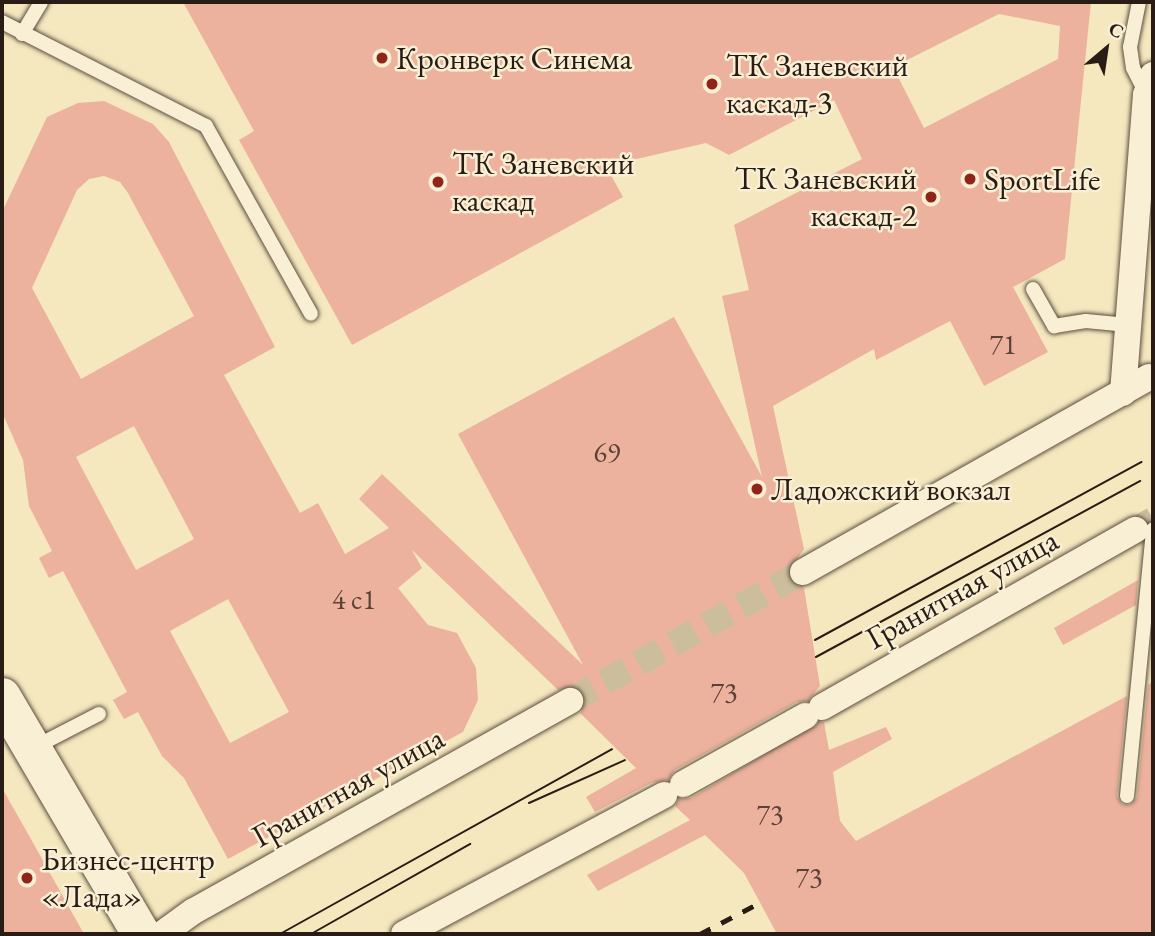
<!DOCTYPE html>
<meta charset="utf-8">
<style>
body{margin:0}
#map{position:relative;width:1155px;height:936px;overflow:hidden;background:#f5e7be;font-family:"EB Garamond",serif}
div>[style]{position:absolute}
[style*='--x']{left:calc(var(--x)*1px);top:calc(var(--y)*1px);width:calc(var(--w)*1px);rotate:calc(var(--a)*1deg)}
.building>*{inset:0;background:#ecb29e}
.street-tunnel>*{height:26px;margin-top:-13px;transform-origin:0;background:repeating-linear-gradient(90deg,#ccbe9c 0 26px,transparent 0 39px)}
.roads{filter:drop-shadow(0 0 2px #5c4f3f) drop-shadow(0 0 2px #5c4f3f)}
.lane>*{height:14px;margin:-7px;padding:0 7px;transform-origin:7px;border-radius:7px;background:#f8efd5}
.street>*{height:26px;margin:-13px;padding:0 13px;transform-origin:13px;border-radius:13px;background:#f8efd5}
.secondary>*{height:38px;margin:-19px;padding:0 19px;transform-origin:19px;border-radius:19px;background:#f8efd5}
.tram>*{height:2px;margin:-1px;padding:0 1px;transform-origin:1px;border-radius:1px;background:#291c15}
.rail>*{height:5px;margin-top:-2.5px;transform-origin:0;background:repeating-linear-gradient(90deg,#291c15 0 12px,transparent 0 24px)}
.dots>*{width:19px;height:19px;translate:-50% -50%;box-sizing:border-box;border:4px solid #f8efd5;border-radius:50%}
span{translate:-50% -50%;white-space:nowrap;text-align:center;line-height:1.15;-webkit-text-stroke:5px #f8efd5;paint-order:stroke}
.number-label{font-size:28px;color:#5a4237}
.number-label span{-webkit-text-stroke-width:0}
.poi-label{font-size:32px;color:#291c15}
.left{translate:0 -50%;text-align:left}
.right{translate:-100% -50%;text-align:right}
.street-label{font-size:32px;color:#291c15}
.frame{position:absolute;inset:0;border:4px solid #291c15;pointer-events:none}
.north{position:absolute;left:1071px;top:14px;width:70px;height:70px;-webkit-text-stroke:5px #f8efd5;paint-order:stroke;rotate:29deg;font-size:19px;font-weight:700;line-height:28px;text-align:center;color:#291c15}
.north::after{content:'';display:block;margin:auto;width:24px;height:32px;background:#291c15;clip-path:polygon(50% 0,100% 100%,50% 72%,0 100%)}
</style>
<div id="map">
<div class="building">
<div style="clip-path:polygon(evenodd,183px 2px,1091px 2px,1065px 259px,1013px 287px,1048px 352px,984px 386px,950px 321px,876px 360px,874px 349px,773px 406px,804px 549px,787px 573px,794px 585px,804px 588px,820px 686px,808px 701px,797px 702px,675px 770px,668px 780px,651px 783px,595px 812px,586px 797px,636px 768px,580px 713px,586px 701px,579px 688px,558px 690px,412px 550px,422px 568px,398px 588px,428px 625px,457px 633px,476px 668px,478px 700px,463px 732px,228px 859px,184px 778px,162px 756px,138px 712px,124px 719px,113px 700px,127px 692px,63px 571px,49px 578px,39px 558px,52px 551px,29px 506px,23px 460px,2px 412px,2px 212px,47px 117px,78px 103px,104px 101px,153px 124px,169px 142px,275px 347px,224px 375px,300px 513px,318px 503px,345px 554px,389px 528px,359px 499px,382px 474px,583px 665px,458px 434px,674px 317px,762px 477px,722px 296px,749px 290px,734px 225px,862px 159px,834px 100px,729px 155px,706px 143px,606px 166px,623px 197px,352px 345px,239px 140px,254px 131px,183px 2px,999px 14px,1060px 26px,1058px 59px,924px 128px,893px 67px,999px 14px,183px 2px,104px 176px,120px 182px,128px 193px,194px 316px,81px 379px,32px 288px,77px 190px,89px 179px,104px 176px,183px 2px,134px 426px,194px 539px,136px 570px,76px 457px,134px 426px,183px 2px,228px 599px,289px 712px,230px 743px,170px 631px,228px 599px)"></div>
<div style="clip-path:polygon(1138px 580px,1136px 605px,1063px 645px,1054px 628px)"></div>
<div style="clip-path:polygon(1153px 681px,1153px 934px,777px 934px,744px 873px,705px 835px,598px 891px,587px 875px,690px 820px,675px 806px,679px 799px,691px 798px,819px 722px,824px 722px,829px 750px,886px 727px,892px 739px,833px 772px,840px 821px,856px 841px,1127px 696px,1117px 796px,1122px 804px,1130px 805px,1137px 797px,1148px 685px)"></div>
<div style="clip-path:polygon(2px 788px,27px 832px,84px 934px,2px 934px)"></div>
</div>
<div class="street-tunnel">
<div style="--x:1135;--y:530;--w:21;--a:-29"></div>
<div style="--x:570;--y:701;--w:266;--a:-29"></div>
</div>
<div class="roads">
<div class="lane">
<div style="--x:1139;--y:2;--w:46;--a:101.3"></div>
<div style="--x:1130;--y:47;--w:21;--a:82"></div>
<div style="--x:1133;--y:68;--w:29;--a:63"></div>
<div style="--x:2;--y:22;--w:229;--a:27"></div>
<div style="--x:206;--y:126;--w:215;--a:60.8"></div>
<div style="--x:22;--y:34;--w:37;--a:-59"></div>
<div style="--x:1033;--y:289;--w:43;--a:60.4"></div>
<div style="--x:1054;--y:326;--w:32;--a:-9"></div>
<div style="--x:1086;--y:321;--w:42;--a:5.4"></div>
<div style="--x:35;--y:747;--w:72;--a:-27.3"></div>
<div style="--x:1127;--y:796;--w:268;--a:-84.4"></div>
</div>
<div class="street">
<div style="--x:1123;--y:393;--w:299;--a:-85.6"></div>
<div style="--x:1146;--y:95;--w:21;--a:-71"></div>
<div style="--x:803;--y:572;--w:397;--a:-29.4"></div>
<div style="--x:822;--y:707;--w:360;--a:-29.5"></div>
<div style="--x:683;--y:784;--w:140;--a:-29.1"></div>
<div style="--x:162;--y:934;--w:39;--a:-36"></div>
<div style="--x:194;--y:911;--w:431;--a:-29.2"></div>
<div style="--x:404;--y:934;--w:295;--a:-28.1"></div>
</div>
<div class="secondary">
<div style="--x:2;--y:697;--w:275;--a:59.6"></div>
</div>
</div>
<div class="tram">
<div style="--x:815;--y:640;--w:372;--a:-28.6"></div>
<div style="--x:816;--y:657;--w:369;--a:-28.5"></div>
<div style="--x:529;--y:803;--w:105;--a:-24.1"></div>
<div style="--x:280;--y:934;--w:380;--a:-29.1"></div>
<div style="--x:311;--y:934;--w:183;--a:-29.5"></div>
</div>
<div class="rail">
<div style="--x:700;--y:934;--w:67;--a:-27.7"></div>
</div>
<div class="dots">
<div style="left:382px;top:58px;background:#8f2418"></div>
<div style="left:712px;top:84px;background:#8f2418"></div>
<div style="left:970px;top:179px;background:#8f2418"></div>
<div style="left:438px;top:182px;background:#8f2418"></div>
<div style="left:931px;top:197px;background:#8f2418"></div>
<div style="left:757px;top:489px;background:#8f2418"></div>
<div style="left:27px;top:878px;background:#8f2418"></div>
</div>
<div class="number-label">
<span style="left:1003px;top:344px">71</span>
<span style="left:607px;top:452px">69</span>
<span style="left:354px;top:599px">4 с1</span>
<span style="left:724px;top:692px">73</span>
<span style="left:770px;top:814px">73</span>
<span style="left:809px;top:877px">73</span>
</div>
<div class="poi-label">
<span class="left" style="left:396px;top:58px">Кронверк Синема</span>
<span class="left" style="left:726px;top:84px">ТК Заневский<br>каскад-3</span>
<span class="left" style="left:452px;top:182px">ТК Заневский<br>каскад</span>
<span class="right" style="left:917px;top:197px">ТК Заневский<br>каскад-2</span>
<span class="left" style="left:984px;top:179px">SportLife</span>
<span class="left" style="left:771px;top:489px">Ладожский вокзал</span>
<span class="left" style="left:41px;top:878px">Бизнес-центр<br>«Лада»</span>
</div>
<div class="street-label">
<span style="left:962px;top:589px;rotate:-29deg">Гранитная улица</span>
<span style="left:348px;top:787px;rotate:-29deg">Гранитная улица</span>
</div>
<div class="frame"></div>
<div class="north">С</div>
</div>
